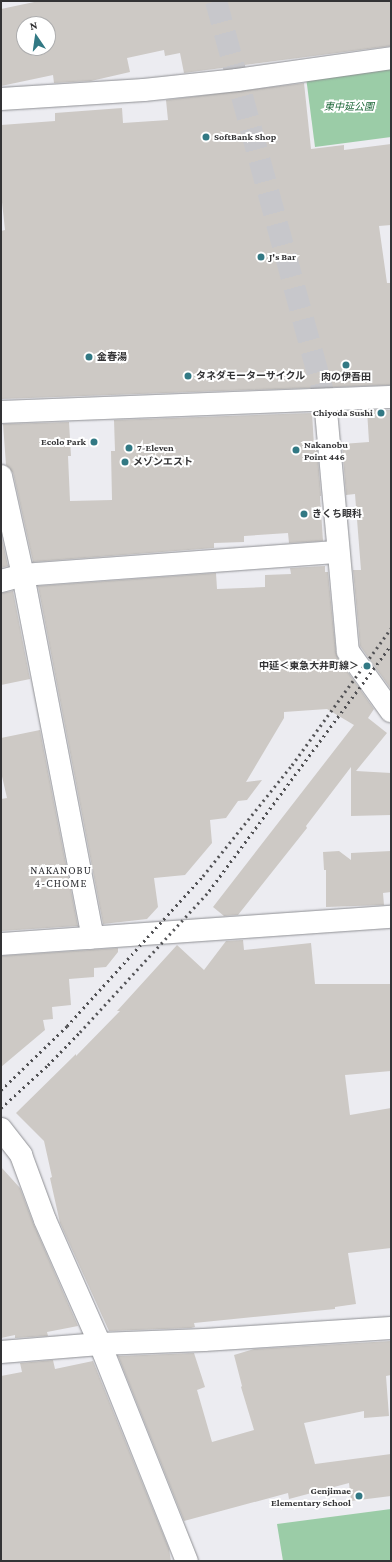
<!DOCTYPE html>
<meta charset="utf-8">
<style>
body{margin:0}
#map{position:relative;width:392px;height:1562px;overflow:hidden;background:#ececf1;font-family:"Crimson Pro","Noto Sans JP",serif}
div>[style]{position:absolute}
[style*='--x']{left:calc(var(--x)*1px);top:calc(var(--y)*1px);width:calc(var(--w)*1px);rotate:calc(var(--a)*1deg)}
.green>*{inset:0;background:#9bcca7}
.building>*{inset:0;background:#cdc9c5}
.minor-tunnel>*{height:22px;margin-top:-11px;transform-origin:0;background:repeating-linear-gradient(90deg,#c7c7cb 0 22px,transparent 0 33px)}
.roads{filter:drop-shadow(0 0 1px #8e8f93) drop-shadow(0 0 1px #8e8f93)}
.minor>*{height:22px;margin:-11px;padding:0 11px;transform-origin:11px;border-radius:11px;background:#fff}
.rail>*{height:3px;margin-top:-1.5px;transform-origin:0;background:repeating-linear-gradient(90deg,#505053 0 2px,transparent 0 6px)}
.dots>*{width:11px;height:11px;translate:-50% -50%;box-sizing:border-box;border:2px solid #fff;border-radius:50%}
span{translate:-50% -50%;white-space:nowrap;text-align:center;line-height:1.15;-webkit-text-stroke:4px #fff;paint-order:stroke}
.park-label{font-size:10px;color:#1e6839;font-style:italic}
.poi-label{font-size:10px;color:#333335;font-weight:700}
.left{translate:0 -50%;text-align:left}
.right{translate:-100% -50%;text-align:right}
.neighbourhood-label{font-size:11px;color:#303135;letter-spacing:1px}
.frame{position:absolute;inset:0;border:2px solid #333335;pointer-events:none}
.north{position:absolute;left:16px;top:16px;width:40px;height:40px;box-sizing:border-box;background:#fff;border:1px solid #adadae;border-radius:50%;rotate:347deg;font-size:11px;font-weight:700;line-height:16px;text-align:center;color:#333335}
.north::after{content:'';display:block;margin:auto;width:14px;height:18px;background:#327984;clip-path:polygon(50% 0,100% 100%,50% 72%,0 100%)}
</style>
<div id="map">
<div class="green">
<div style="clip-path:polygon(391px 66px,391px 137px,315px 147px,306px 77px)"></div>
<div style="clip-path:polygon(391px 1509px,391px 1561px,283px 1561px,277px 1524px)"></div>
</div>
<div class="building">
<div style="clip-path:polygon(evenodd,39px 1px,391px 1px,391px 46px,184px 73px,180px 53px,165px 56px,164px 50px,127px 58px,130px 72px,91px 81px,54px 83px,53px 75px,1px 86px,1px 9px,39px 1px,24px 24px,48px 24px,48px 48px,24px 48px,24px 24px)"></div>
<div style="clip-path:polygon(304px 83px,311px 149px,344px 145px,344px 150px,391px 144px,391px 225px,379px 226px,387px 283px,391px 283px,391px 385px,1px 399px,1px 231px,5px 230px,1px 193px,1px 125px,55px 121px,55px 113px,122px 108px,123px 123px,168px 120px,166px 100px)"></div>
<div style="clip-path:polygon(367px 410px,391px 410px,390px 688px,360px 646px,353px 570px,361px 570px,355px 494px,346px 495px,342px 444px,369px 442px)"></div>
<div style="clip-path:polygon(312px 413px,314px 445px,317px 445px,321px 496px,320px 496px,323px 541px,289px 543px,288px 533px,244px 536px,244px 542px,214px 543px,214px 548px,33px 562px,13px 473px,6px 465px,3px 424px,69px 422px,71px 456px,68px 456px,70px 501px,112px 500px,111px 451px,115px 451px,114px 420px)"></div>
<div style="clip-path:polygon(1px 534px,8px 566px,1px 568px)"></div>
<div style="clip-path:polygon(325px 566px,325px 572px,328px 572px,336px 653px,338px 658px,374px 709px,368px 718px,387px 733px,356px 771px,391px 773px,391px 815px,351px 816px,351px 767px,306px 826px,307px 828px,238px 915px,224px 916px,213px 907px,354px 725px,327px 709px,284px 712px,284px 718px,246px 782px,262px 780px,247px 800px,238px 801px,226px 818px,210px 820px,212px 843px,185px 875px,154px 878px,158px 907px,147px 919px,103px 924px,38px 586px,216px 573px,217px 589px,265px 587px,265px 575px,291px 574px,290px 568px)"></div>
<div style="clip-path:polygon(13px 591px,30px 679px,1px 685px,1px 593px)"></div>
<div style="clip-path:polygon(40px 730px,78px 926px,1px 931px,1px 799px,7px 798px,1px 772px,1px 738px)"></div>
<div style="clip-path:polygon(339px 851px,351px 860px,351px 853px,391px 851px,391px 892px,383px 893px,384px 905px,326px 907px,326px 870px,324px 870px,323px 852px)"></div>
<div style="clip-path:polygon(243px 940px,244px 950px,311px 943px,315px 984px,391px 984px,391px 1071px,345px 1075px,350px 1115px,391px 1108px,391px 1248px,348px 1253px,356px 1304px,335px 1307px,335px 1309px,194px 1323px,195px 1327px,191px 1328px,109px 1331px,60px 1223px,50px 1178px,52px 1177px,44px 1141px,16px 1113px,76px 1054px,76px 1056px,120px 1011px,117px 1011px,177px 945px,204px 970px,226px 941px)"></div>
<div style="clip-path:polygon(118px 948px,118px 952px,106px 967px,94px 968px,94px 977px,69px 979px,71px 1005px,52px 1007px,53px 1019px,43px 1020px,45px 1030px,1px 1067px,1px 956px)"></div>
<div style="clip-path:polygon(1px 1167px,20px 1188px,34px 1225px,78px 1326px,47px 1332px,48px 1336px,15px 1338px,15px 1335px,1px 1338px)"></div>
<div style="clip-path:polygon(391px 1341px,391px 1375px,386px 1376px,389px 1416px,364px 1418px,364px 1411px,304px 1423px,315px 1464px,391px 1454px,391px 1496px,351px 1501px,349px 1483px,289px 1499px,288px 1493px,184px 1521px,118px 1356px,194px 1353px,205px 1387px,197px 1390px,212px 1442px,254px 1430px,241px 1387px,242px 1386px,234px 1355px,254px 1349px)"></div>
<div style="clip-path:polygon(53px 1360px,55px 1369px,93px 1361px,169px 1549px,171px 1561px,1px 1561px,1px 1376px,22px 1372px,20px 1363px)"></div>
</div>
<div class="minor-tunnel">
<div style="--x:216;--y:1;--w:414;--a:74.7"></div>
</div>
<div class="roads">
<div class="minor">
<div style="--x:1;--y:99;--w:143;--a:-3.6"></div>
<div style="--x:144;--y:90;--w:94;--a:-6.1"></div>
<div style="--x:237;--y:80;--w:156;--a:-8.1"></div>
<div style="--x:325;--y:400;--w:252;--a:84.8"></div>
<div style="--x:348;--y:651;--w:74;--a:54.4"></div>
<div style="--x:1;--y:412;--w:390;--a:-2.2"></div>
<div style="--x:1;--y:476;--w:101;--a:77.5"></div>
<div style="--x:23;--y:575;--w:360;--a:79.1"></div>
<div style="--x:91;--y:929;--w:9;--a:96"></div>
<div style="--x:1;--y:581;--w:23;--a:-15"></div>
<div style="--x:23;--y:575;--w:316;--a:-4.2"></div>
<div style="--x:1;--y:944;--w:391;--a:-4"></div>
<div style="--x:1;--y:1129;--w:33;--a:52"></div>
<div style="--x:21;--y:1155;--w:69;--a:69.7"></div>
<div style="--x:45;--y:1220;--w:136;--a:66.1"></div>
<div style="--x:100;--y:1344;--w:234;--a:68.2"></div>
<div style="--x:1;--y:1352;--w:99;--a:-4.6"></div>
<div style="--x:100;--y:1344;--w:104;--a:-2.2"></div>
<div style="--x:204;--y:1340;--w:187;--a:-3.7"></div>
</div>
</div>
<div class="rail">
<div style="--x:1;--y:1090;--w:92;--a:-44.1"></div>
<div style="--x:67;--y:1026;--w:202;--a:-47.8"></div>
<div style="--x:203;--y:876;--w:142;--a:-51.3"></div>
<div style="--x:292;--y:765;--w:169;--a:-54.1"></div>
<div style="--x:1;--y:1108;--w:64;--a:-42.5"></div>
<div style="--x:48;--y:1065;--w:46;--a:-45.9"></div>
<div style="--x:80;--y:1032;--w:191;--a:-47.5"></div>
<div style="--x:209;--y:891;--w:306;--a:-53.5"></div>
</div>
<div class="dots">
<div style="left:206px;top:137px;background:#327984"></div>
<div style="left:261px;top:257px;background:#327984"></div>
<div style="left:89px;top:357px;background:#327984"></div>
<div style="left:346px;top:365px;background:#327984"></div>
<div style="left:188px;top:376px;background:#327984"></div>
<div style="left:381px;top:413px;background:#327984"></div>
<div style="left:94px;top:442px;background:#327984"></div>
<div style="left:129px;top:448px;background:#327984"></div>
<div style="left:296px;top:450px;background:#327984"></div>
<div style="left:125px;top:462px;background:#327984"></div>
<div style="left:304px;top:514px;background:#327984"></div>
<div style="left:367px;top:666px;background:#327984"></div>
<div style="left:359px;top:1496px;background:#327984"></div>
</div>
<div class="park-label">
<span style="left:349px;top:107px">東中延公園</span>
</div>
<div class="poi-label">
<span class="left" style="left:214px;top:137px">SoftBank Shop</span>
<span class="left" style="left:269px;top:257px">J's Bar</span>
<span class="left" style="left:97px;top:357px">金春湯</span>
<span class="left" style="left:196px;top:376px">タネダモーターサイクル</span>
<span style="left:346px;top:377px">肉の伊吾田</span>
<span class="right" style="left:373px;top:413px">Chiyoda Sushi</span>
<span class="right" style="left:86px;top:442px">Ecolo Park</span>
<span class="left" style="left:304px;top:450px">Nakanobu<br>Point 446</span>
<span class="left" style="left:137px;top:448px">7-Eleven</span>
<span class="left" style="left:133px;top:462px">メゾンエスト</span>
<span class="left" style="left:312px;top:514px">きくち眼科</span>
<span class="right" style="left:359px;top:666px">中延＜東急大井町線＞</span>
<span class="right" style="left:351px;top:1496px">Genjimae<br>Elementary School</span>
</div>
<div class="neighbourhood-label">
<span style="left:61px;top:877px">NAKANOBU<br>4-CHOME</span>
</div>
<div class="frame"></div>
<div class="north">N</div>
</div>
